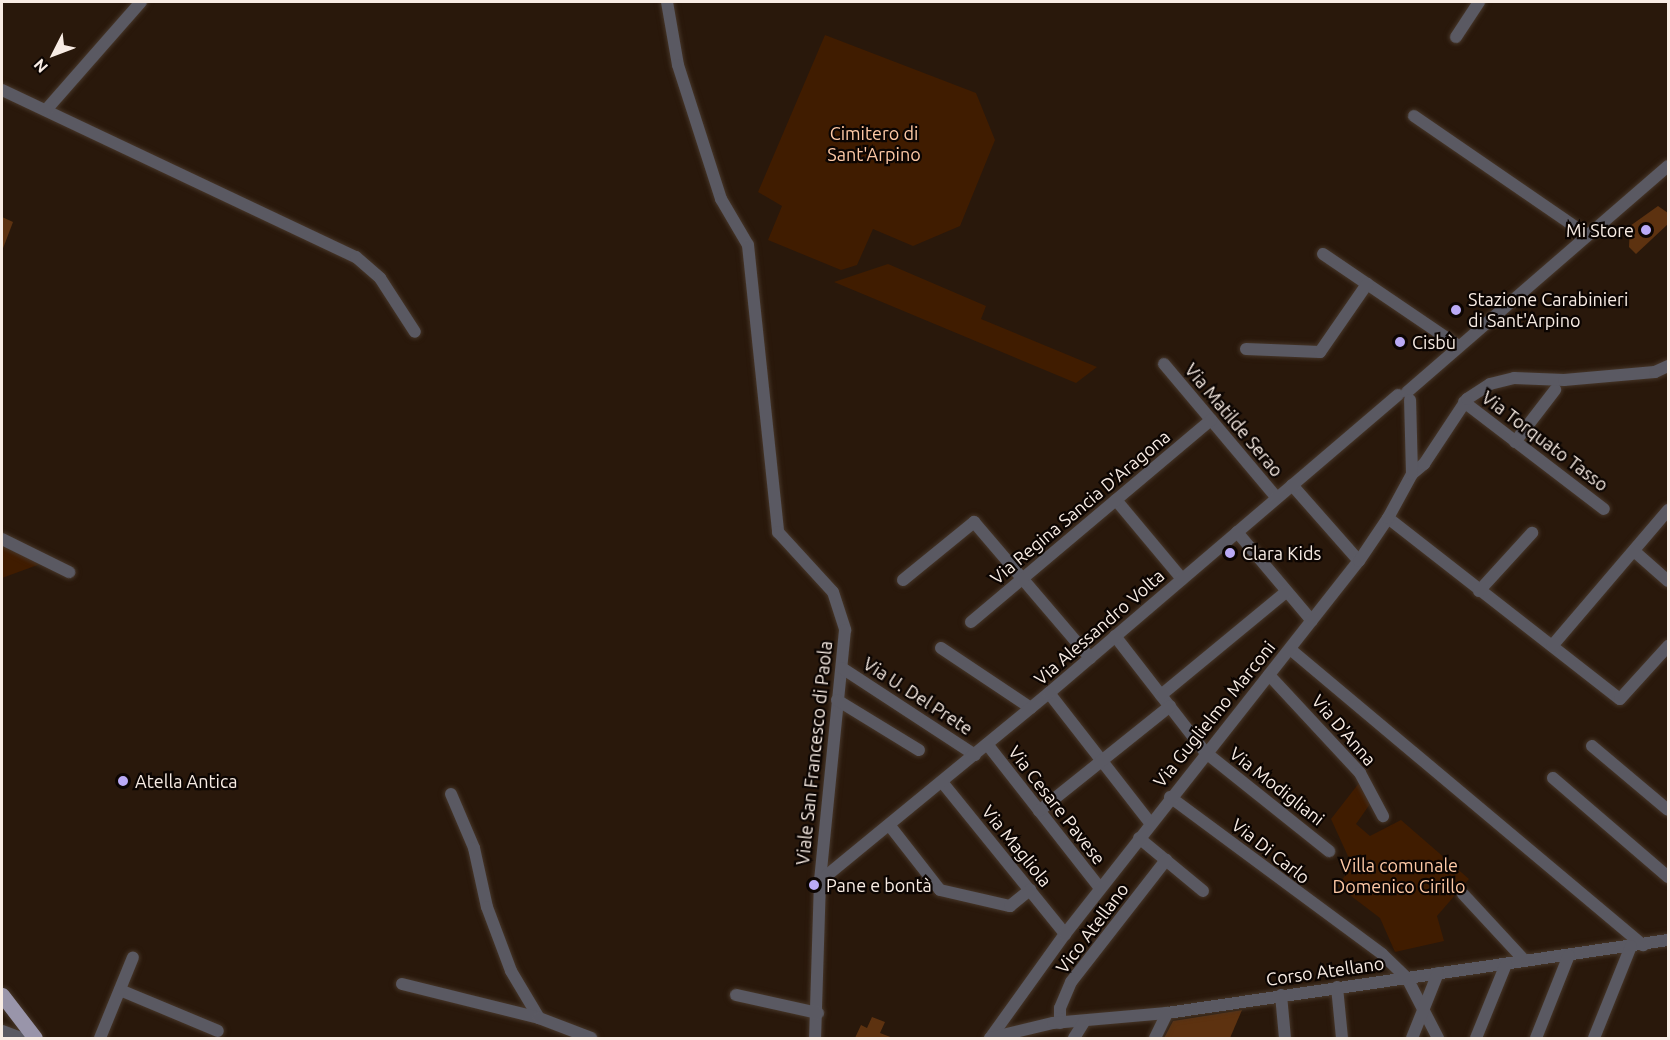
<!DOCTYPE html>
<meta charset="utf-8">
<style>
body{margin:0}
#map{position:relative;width:1670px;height:1040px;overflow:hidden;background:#29180b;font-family:Ubuntu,sans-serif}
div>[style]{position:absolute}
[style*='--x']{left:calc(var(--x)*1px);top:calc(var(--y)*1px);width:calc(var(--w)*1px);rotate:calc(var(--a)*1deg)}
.green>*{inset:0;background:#401c00}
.building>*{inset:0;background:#5d3210}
.roads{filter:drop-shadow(0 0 2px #463629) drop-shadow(0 0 2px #463629)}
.minor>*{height:12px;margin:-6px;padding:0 6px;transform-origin:6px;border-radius:6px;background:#5a5962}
.major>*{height:15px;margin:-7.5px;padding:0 7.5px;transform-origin:7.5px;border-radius:7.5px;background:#9995aa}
.dots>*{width:16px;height:16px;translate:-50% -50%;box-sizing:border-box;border:3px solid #0c0502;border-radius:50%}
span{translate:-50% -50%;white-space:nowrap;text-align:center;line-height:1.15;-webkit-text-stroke:4.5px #0c0502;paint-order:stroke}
.park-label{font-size:18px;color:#fec9a6}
.poi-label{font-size:18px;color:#f8ece4}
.right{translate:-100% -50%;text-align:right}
.left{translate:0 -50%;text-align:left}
.street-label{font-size:18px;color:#f8ece4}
.frame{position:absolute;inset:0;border:3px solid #f8ece4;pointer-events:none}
.north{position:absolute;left:24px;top:24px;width:60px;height:60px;-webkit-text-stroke:4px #0c0502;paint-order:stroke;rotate:228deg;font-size:16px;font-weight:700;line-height:24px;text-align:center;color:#f8ece4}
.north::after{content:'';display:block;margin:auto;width:21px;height:27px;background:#f8ece4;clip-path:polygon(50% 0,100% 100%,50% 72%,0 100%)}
</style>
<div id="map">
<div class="green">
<div style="clip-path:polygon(825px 35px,976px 93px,995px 140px,960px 226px,913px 246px,873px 229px,857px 265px,841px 270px,768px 240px,782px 206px,758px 192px)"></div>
<div style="clip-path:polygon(888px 264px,986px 306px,981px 319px,1097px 367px,1076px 383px,834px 282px)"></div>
<div style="clip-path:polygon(2px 543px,43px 563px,2px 578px)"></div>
<div style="clip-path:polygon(1359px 783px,1370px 804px,1356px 824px,1370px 836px,1401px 820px,1469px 879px,1437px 916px,1444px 941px,1395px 952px,1380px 918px,1338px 886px,1352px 865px,1331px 819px)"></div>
</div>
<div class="building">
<div style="clip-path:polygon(1658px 206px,1668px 213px,1668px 224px,1636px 254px,1629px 247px,1630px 226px)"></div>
<div style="clip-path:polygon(2px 217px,13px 222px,2px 251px)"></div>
<div style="clip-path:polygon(1242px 1010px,1230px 1038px,1164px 1038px,1173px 1021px)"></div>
<div style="clip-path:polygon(872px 1017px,885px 1022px,880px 1033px,893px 1038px,855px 1038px,861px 1025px,867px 1028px)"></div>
</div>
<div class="roads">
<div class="minor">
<div style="--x:667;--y:2;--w:64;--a:80.1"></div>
<div style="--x:678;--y:65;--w:141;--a:72.2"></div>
<div style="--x:721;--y:199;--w:53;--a:59.6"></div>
<div style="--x:748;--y:245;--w:289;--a:84"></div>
<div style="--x:778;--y:532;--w:81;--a:47.5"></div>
<div style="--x:833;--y:592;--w:40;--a:72"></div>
<div style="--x:845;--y:630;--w:252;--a:95.7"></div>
<div style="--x:820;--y:881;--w:157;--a:91.8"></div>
<div style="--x:1456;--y:37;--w:42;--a:-56.7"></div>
<div style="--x:2;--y:90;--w:391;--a:25.3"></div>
<div style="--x:356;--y:257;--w:32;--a:41"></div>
<div style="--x:380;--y:278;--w:64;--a:57.1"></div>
<div style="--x:46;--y:110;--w:144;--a:-48.7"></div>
<div style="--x:1414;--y:116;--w:210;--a:34.5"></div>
<div style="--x:1323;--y:254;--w:162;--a:34.2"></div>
<div style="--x:1246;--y:349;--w:74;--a:2.3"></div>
<div style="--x:1320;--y:352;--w:83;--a:-55.3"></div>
<div style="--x:1164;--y:364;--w:175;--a:49.9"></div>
<div style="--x:1407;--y:392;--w:345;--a:-40.9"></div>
<div style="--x:1464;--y:402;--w:176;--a:37.4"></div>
<div style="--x:1515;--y:442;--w:66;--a:-52.4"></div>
<div style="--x:1412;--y:474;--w:16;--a:-40"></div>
<div style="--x:1424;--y:464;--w:78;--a:-56.5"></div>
<div style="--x:1467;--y:399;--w:27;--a:-33"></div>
<div style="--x:1490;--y:384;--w:25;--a:-14"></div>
<div style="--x:1514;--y:378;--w:50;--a:2.3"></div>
<div style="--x:1564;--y:380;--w:91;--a:-5"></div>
<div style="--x:1655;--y:372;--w:14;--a:-25"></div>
<div style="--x:1292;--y:485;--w:101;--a:48.6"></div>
<div style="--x:1116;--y:500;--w:103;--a:50.1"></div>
<div style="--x:1388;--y:518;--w:294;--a:38"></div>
<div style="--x:1620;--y:699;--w:72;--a:-47.8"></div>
<div style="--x:1237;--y:532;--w:116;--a:49.9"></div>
<div style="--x:2;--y:539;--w:75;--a:26.2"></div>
<div style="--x:1634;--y:551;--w:45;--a:41.4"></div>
<div style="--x:903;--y:580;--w:92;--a:-39.2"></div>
<div style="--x:974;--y:522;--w:179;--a:49.5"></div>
<div style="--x:1479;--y:591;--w:79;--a:-47.6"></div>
<div style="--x:971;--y:622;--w:314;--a:-40.1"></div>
<div style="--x:1115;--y:636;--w:147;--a:52.2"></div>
<div style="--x:1205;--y:752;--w:159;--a:38.6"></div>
<div style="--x:1552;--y:646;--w:179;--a:-49.5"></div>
<div style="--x:941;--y:648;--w:108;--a:33.7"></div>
<div style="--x:1290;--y:649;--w:461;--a:40"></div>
<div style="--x:842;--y:668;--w:159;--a:33.2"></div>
<div style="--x:1269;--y:675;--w:134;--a:47.1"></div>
<div style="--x:1360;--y:773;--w:49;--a:61.9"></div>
<div style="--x:1049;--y:693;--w:166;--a:52.1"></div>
<div style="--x:1161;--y:695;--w:162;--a:-39.5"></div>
<div style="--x:837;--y:700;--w:96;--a:31.4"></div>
<div style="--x:987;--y:744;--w:183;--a:51.9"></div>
<div style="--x:1592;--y:746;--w:99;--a:40.1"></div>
<div style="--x:1553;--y:778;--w:152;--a:40.7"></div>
<div style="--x:942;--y:782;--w:196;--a:51"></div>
<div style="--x:451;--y:794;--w:59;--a:66.9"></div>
<div style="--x:474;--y:848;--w:60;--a:77.6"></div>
<div style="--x:487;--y:907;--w:68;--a:69.4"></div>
<div style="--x:511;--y:971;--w:55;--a:59.2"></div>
<div style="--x:1170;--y:797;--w:264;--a:36.5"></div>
<div style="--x:1382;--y:954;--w:35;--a:44"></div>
<div style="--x:1407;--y:978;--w:68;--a:62.7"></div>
<div style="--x:1039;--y:811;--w:168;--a:-38.7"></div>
<div style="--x:890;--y:826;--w:81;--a:52"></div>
<div style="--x:940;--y:890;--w:72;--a:12.9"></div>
<div style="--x:1010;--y:906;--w:26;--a:-39"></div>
<div style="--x:1139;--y:838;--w:83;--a:39.6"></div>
<div style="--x:820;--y:881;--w:296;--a:-39.4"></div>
<div style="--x:1049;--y:693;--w:459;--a:-40.5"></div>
<div style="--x:1463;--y:894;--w:91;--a:47.2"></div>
<div style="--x:402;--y:984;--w:141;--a:13.9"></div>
<div style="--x:539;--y:1018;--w:56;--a:21"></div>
<div style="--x:1337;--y:987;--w:51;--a:84.4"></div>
<div style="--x:120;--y:990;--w:106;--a:22.7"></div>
<div style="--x:736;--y:995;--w:84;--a:12.4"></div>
<div style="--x:1281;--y:995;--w:43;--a:84.7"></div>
<div style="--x:1060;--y:1023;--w:15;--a:-90"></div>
<div style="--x:1060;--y:1008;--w:28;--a:-67"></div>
<div style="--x:1071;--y:982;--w:155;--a:-52.1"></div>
<div style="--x:2;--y:1031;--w:20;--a:20"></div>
<div style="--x:991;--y:1037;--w:127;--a:-54.3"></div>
<div style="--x:1065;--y:934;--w:475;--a:-51.8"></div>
<div style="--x:1359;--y:561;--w:52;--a:-56"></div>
<div style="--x:1388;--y:518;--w:50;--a:-61.4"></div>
<div style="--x:1412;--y:474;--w:74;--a:-91.5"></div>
<div style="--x:100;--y:1038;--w:87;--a:-67.8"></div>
<div style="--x:990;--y:1038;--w:65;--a:-13.4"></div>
<div style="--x:1053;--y:1023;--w:114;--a:-5"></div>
<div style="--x:1167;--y:1013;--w:506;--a:-8.29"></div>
<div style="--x:1074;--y:1038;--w:19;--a:-58"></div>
<div style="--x:1155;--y:1038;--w:28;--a:-64"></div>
<div style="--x:1412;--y:1038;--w:70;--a:-68.2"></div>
<div style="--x:1476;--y:1038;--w:80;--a:-67.9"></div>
<div style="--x:1536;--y:1038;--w:89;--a:-68.3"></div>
<div style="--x:1594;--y:1038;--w:99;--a:-68.1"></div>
</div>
<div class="major">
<div style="--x:2;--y:995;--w:54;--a:52.5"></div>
</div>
</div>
<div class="dots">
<div style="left:1646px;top:230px;background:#baaaf6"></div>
<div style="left:1456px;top:310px;background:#baaaf6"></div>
<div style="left:1400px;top:342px;background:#baaaf6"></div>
<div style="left:1230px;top:553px;background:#baaaf6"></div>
<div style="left:123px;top:781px;background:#baaaf6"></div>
<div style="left:814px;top:885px;background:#baaaf6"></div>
</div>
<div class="park-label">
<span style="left:874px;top:144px">Cimitero di<br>Sant'Arpino</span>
<span style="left:1399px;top:876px">Villa comunale<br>Domenico Cirillo</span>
</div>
<div class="poi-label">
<span class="right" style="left:1634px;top:230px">Mi Store</span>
<span class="left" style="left:1468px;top:310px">Stazione Carabinieri<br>di Sant'Arpino</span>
<span class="left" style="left:1412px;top:342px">Cisbù</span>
<span class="left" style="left:1242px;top:553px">Clara Kids</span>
<span class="left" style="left:135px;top:781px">Atella Antica</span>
<span class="left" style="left:826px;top:885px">Pane e bontà</span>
</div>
<div class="street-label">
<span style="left:1234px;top:420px;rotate:50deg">Via Matilde Serao</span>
<span style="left:1545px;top:441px;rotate:37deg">Via Torquato Tasso</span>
<span style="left:1080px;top:507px;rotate:-40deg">Via Regina Sancia D'Aragona</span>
<span style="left:1099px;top:627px;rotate:-41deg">Via Alessandro Volta</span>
<span style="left:918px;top:696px;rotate:33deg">Via U. Del Prete</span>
<span style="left:1214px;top:714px;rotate:-51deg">Via Guglielmo Marconi</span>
<span style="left:1344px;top:730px;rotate:49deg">Via D'Anna</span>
<span style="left:814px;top:753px;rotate:-84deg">Viale San Francesco di Paola</span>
<span style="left:1277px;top:786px;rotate:38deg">Via Modigliani</span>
<span style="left:1057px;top:805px;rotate:52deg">Via Cesare Pavese</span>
<span style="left:1017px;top:846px;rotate:51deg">Via Magliola</span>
<span style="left:1271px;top:851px;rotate:38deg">Via Di Carlo</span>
<span style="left:1092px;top:928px;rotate:-53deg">Vico Atellano</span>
<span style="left:1325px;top:971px;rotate:-8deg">Corso Atellano</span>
</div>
<div class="frame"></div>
<div class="north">N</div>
</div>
